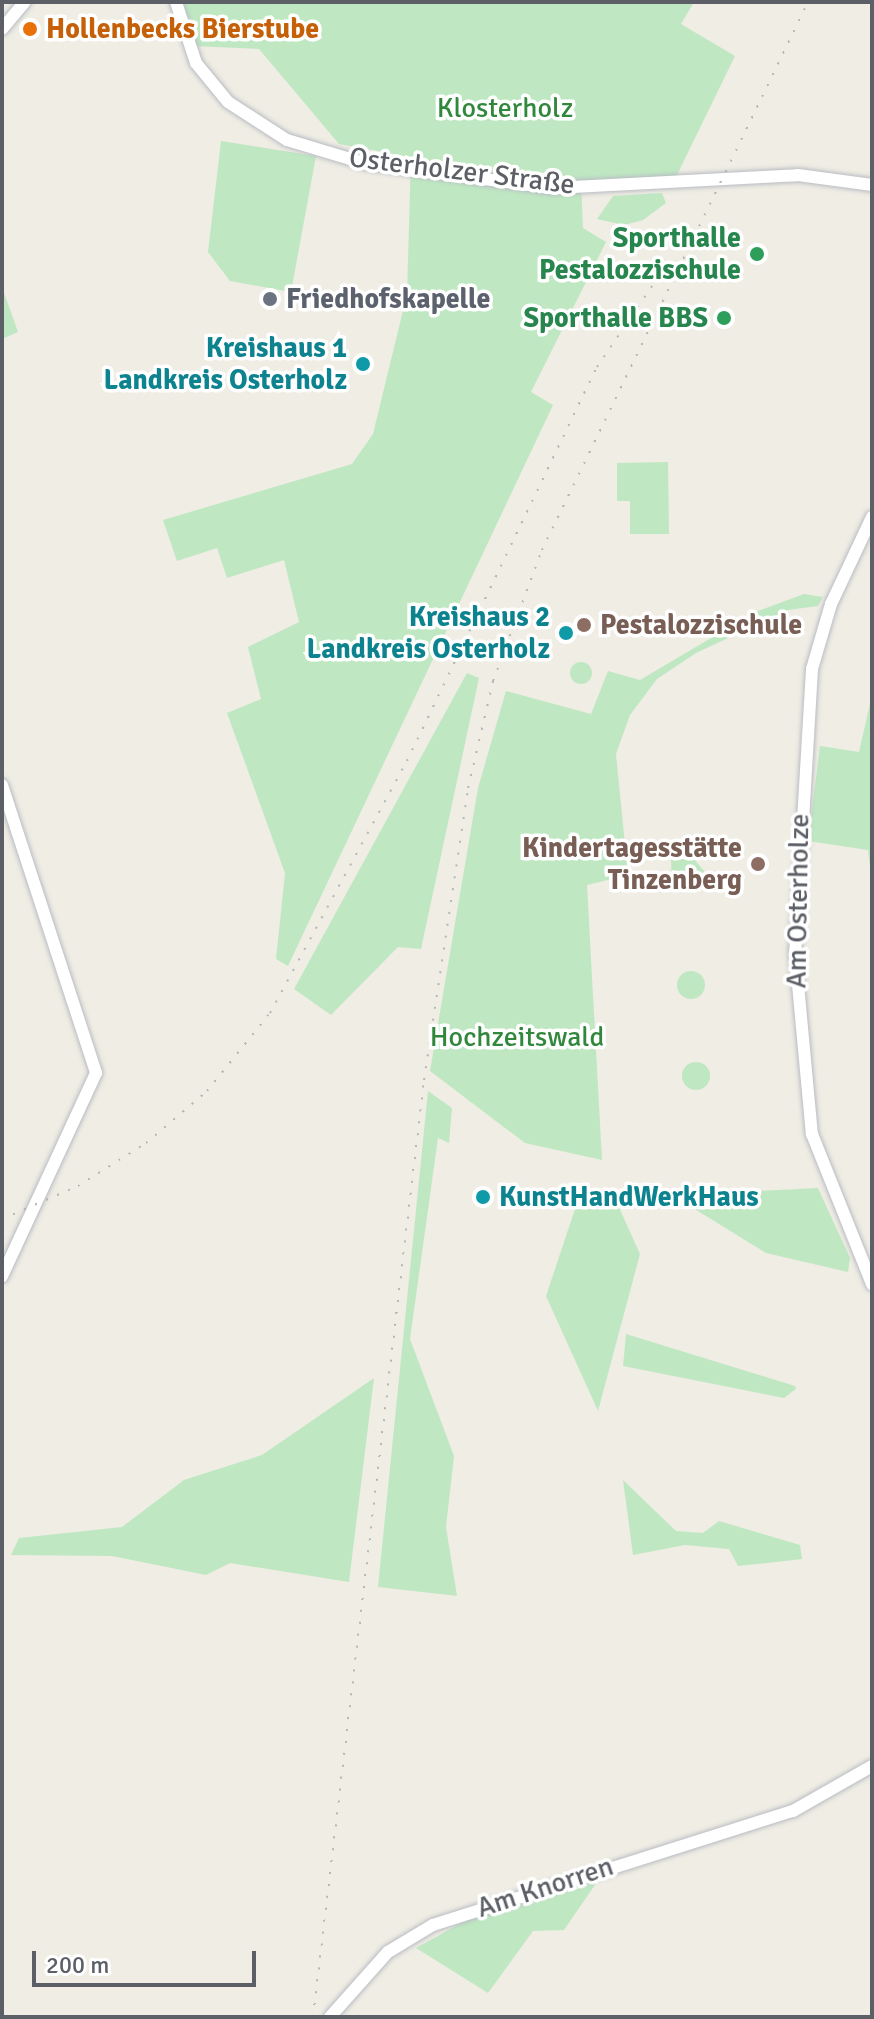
<!DOCTYPE html>
<meta charset="utf-8">
<style>
body{margin:0}
#map{position:relative;width:874px;height:2019px;overflow:hidden;background:#efede4;font-family:Signika,sans-serif}
div>[style]{position:absolute}
[style*='--x']{left:calc(var(--x)*1px);top:calc(var(--y)*1px);width:calc(var(--w)*1px);rotate:calc(var(--a)*1deg)}
.green>*{inset:0;background:#bfe8c2}
.round{border-radius:50%}
.roads{filter:drop-shadow(0 0 2px #b9bcc3) drop-shadow(0 0 2px #b9bcc3)}
.secondary>*{height:12px;margin:-6px;padding:0 6px;transform-origin:6px;border-radius:6px;background:#fff}
.rail>*{height:2px;margin-top:-1px;transform-origin:0;background:repeating-linear-gradient(90deg,#b5b6b6 0 2px,transparent 0 12px)}
.dots>*{width:22px;height:22px;translate:-50% -50%;box-sizing:border-box;border:4px solid #fff;border-radius:50%}
span{translate:-50% -50%;white-space:nowrap;text-align:center;line-height:1.15;-webkit-text-stroke:7px #fff;paint-order:stroke}
.food-label{font-size:28px;color:#c56008;font-weight:700}
.left{translate:0 -50%;text-align:left}
.park-label{font-size:28px;color:#31873b}
.street-label{font-size:28px;color:#5c5f65}
.leisure-label{font-size:28px;color:#27864d;font-weight:700}
.right{translate:-100% -50%;text-align:right}
.worship-label{font-size:28px;color:#5b616d;font-weight:700}
.culture-label{font-size:28px;color:#0d838f;font-weight:700}
.education-label{font-size:28px;color:#785e54;font-weight:700}
.frame{position:absolute;inset:0;border:4px solid #5c5f65;pointer-events:none}
.scale{position:absolute;left:32px;top:1951px;width:224px;height:36px;box-sizing:border-box;border:4px solid #5c5f65;border-top:0;padding-left:10px;font-size:24px;line-height:28px;white-space:nowrap;color:#5c5f65;-webkit-text-stroke:6px #fff;paint-order:stroke}
</style>
<div id="map">
<div class="green">
<div style="clip-path:polygon(181px 2px,694px 2px,681px 24px,735px 56px,676px 177px,581px 183px,583px 228px,606px 242px,531px 392px,553px 405px,288px 966px,276px 959px,285px 873px,227px 713px,261px 699px,248px 647px,299px 622px,284px 560px,227px 578px,217px 548px,177px 561px,163px 520px,352px 464px,373px 434px,407px 294px,411px 157px,339px 144px,259px 49px,192px 46px)"></div>
<div style="clip-path:polygon(221px 141px,316px 156px,291px 292px,230px 281px,208px 252px)"></div>
<div style="clip-path:polygon(662px 193px,666px 203px,643px 220px,624px 225px,597px 219px,613px 196px)"></div>
<div style="clip-path:polygon(2px 287px,18px 332px,2px 339px)"></div>
<div style="clip-path:polygon(668px 462px,669px 534px,630px 534px,630px 501px,617px 501px,617px 463px)"></div>
<div style="clip-path:polygon(804px 594px,823px 597px,818px 606px,788px 610px,696px 653px,657px 679px,630px 715px,616px 754px,628px 875px,587px 885px,602px 1160px,525px 1143px,430px 1071px,478px 788px,506px 691px,591px 714px,608px 671px,640px 680px,755px 612px)"></div>
<div class="round" style="left:570px;top:662px;width:22px;height:22px"></div>
<div style="clip-path:polygon(467px 673px,479px 678px,421px 949px,398px 947px,331px 1015px,294px 989px)"></div>
<div style="clip-path:polygon(872px 695px,872px 884px,868px 850px,808px 841px,820px 746px,859px 752px)"></div>
<div style="clip-path:polygon(671px 859px,694px 859px,719px 889px,672px 890px)"></div>
<div class="round" style="left:677px;top:971px;width:28px;height:28px"></div>
<div class="round" style="left:682px;top:1062px;width:28px;height:28px"></div>
<div style="clip-path:polygon(428px 1091px,452px 1108px,449px 1143px,438px 1138px,410px 1339px,454px 1456px,446px 1527px,457px 1596px,378px 1587px)"></div>
<div style="clip-path:polygon(818px 1188px,850px 1258px,848px 1272px,766px 1253px,672px 1195px)"></div>
<div style="clip-path:polygon(581px 1191px,617px 1203px,640px 1254px,598px 1411px,546px 1296px)"></div>
<div style="clip-path:polygon(626px 1334px,795px 1386px,796px 1389px,784px 1398px,623px 1366px)"></div>
<div style="clip-path:polygon(374px 1378px,349px 1582px,230px 1563px,206px 1575px,112px 1556px,11px 1555px,19px 1538px,122px 1527px,184px 1480px,262px 1455px)"></div>
<div style="clip-path:polygon(623px 1480px,676px 1531px,703px 1533px,719px 1521px,800px 1545px,802px 1559px,738px 1566px,729px 1549px,685px 1545px,633px 1555px)"></div>
<div style="clip-path:polygon(601px 1876px,564px 1930px,533px 1931px,488px 1993px,416px 1948px,474px 1916px)"></div>
</div>
<div class="roads">
<div class="secondary">
<div style="--x:176;--y:2;--w:64;--a:71.8"></div>
<div style="--x:196;--y:63;--w:50;--a:50.6"></div>
<div style="--x:228;--y:102;--w:70;--a:32.8"></div>
<div style="--x:287;--y:140;--w:79;--a:16.8"></div>
<div style="--x:363;--y:163;--w:193;--a:7.5"></div>
<div style="--x:554;--y:188;--w:244;--a:-3"></div>
<div style="--x:798;--y:175;--w:75;--a:7.7"></div>
<div style="--x:2;--y:29;--w:35;--a:-50"></div>
<div style="--x:872;--y:517;--w:96;--a:115.2"></div>
<div style="--x:831;--y:604;--w:68;--a:106.3"></div>
<div style="--x:812;--y:669;--w:284;--a:93.4"></div>
<div style="--x:795;--y:952;--w:183;--a:84.7"></div>
<div style="--x:812;--y:1134;--w:162;--a:68.2"></div>
<div style="--x:2;--y:785;--w:303;--a:71.9"></div>
<div style="--x:96;--y:1073;--w:224;--a:114.8"></div>
<div style="--x:330;--y:2017;--w:87;--a:-48.3"></div>
<div style="--x:388;--y:1952;--w:52;--a:-31"></div>
<div style="--x:433;--y:1925;--w:378;--a:-17.6"></div>
<div style="--x:793;--y:1811;--w:91;--a:-29.7"></div>
</div>
</div>
<div class="rail">
<div style="--x:2;--y:1219;--w:83;--a:-23.5"></div>
<div style="--x:78;--y:1186;--w:80;--a:-32.3"></div>
<div style="--x:146;--y:1143;--w:80;--a:-40.4"></div>
<div style="--x:207;--y:1091;--w:100;--a:-51.1"></div>
<div style="--x:270;--y:1013;--w:287;--a:-61.5"></div>
<div style="--x:407;--y:761;--w:437;--a:-64.3"></div>
<div style="--x:597;--y:367;--w:132;--a:-55.8"></div>
<div style="--x:313;--y:2017;--w:944;--a:-83.24"></div>
<div style="--x:424;--y:1080;--w:295;--a:-81.4"></div>
<div style="--x:468;--y:788;--w:110;--a:-76.8"></div>
<div style="--x:493;--y:681;--w:140;--a:-69.5"></div>
<div style="--x:542;--y:550;--w:609;--a:-64.11"></div>
</div>
<div class="dots">
<div style="left:30px;top:29px;background:#e8710a"></div>
<div style="left:757px;top:254px;background:#2e9e5b"></div>
<div style="left:270px;top:299px;background:#6b7280"></div>
<div style="left:724px;top:318px;background:#2e9e5b"></div>
<div style="left:363px;top:364px;background:#0f9aa8"></div>
<div style="left:584px;top:625px;background:#8d6e63"></div>
<div style="left:566px;top:633px;background:#0f9aa8"></div>
<div style="left:758px;top:864px;background:#8d6e63"></div>
<div style="left:483px;top:1197px;background:#0f9aa8"></div>
</div>
<div class="food-label">
<span class="left" style="left:46px;top:29px">Hollenbecks Bierstube</span>
</div>
<div class="park-label">
<span style="left:505px;top:108px">Klosterholz</span>
<span style="left:517px;top:1037px">Hochzeitswald</span>
</div>
<div class="street-label">
<span style="left:462px;top:171px;rotate:7deg">Osterholzer Straße</span>
<span style="left:798px;top:901px;rotate:-89deg">Am Osterholze</span>
<span style="left:545px;top:1887px;rotate:-18deg">Am Knorren</span>
</div>
<div class="leisure-label">
<span class="right" style="left:741px;top:254px">Sporthalle<br>Pestalozzischule</span>
<span class="right" style="left:708px;top:318px">Sporthalle BBS</span>
</div>
<div class="worship-label">
<span class="left" style="left:286px;top:299px">Friedhofskapelle</span>
</div>
<div class="culture-label">
<span class="right" style="left:347px;top:364px">Kreishaus 1<br>Landkreis Osterholz</span>
<span class="right" style="left:550px;top:633px">Kreishaus 2<br>Landkreis Osterholz</span>
<span class="left" style="left:499px;top:1197px">KunstHandWerkHaus</span>
</div>
<div class="education-label">
<span class="left" style="left:600px;top:625px">Pestalozzischule</span>
<span class="right" style="left:742px;top:864px">Kindertagesstätte<br>Tinzenberg</span>
</div>
<div class="frame"></div>
<div class="scale">200 m</div>
</div>
